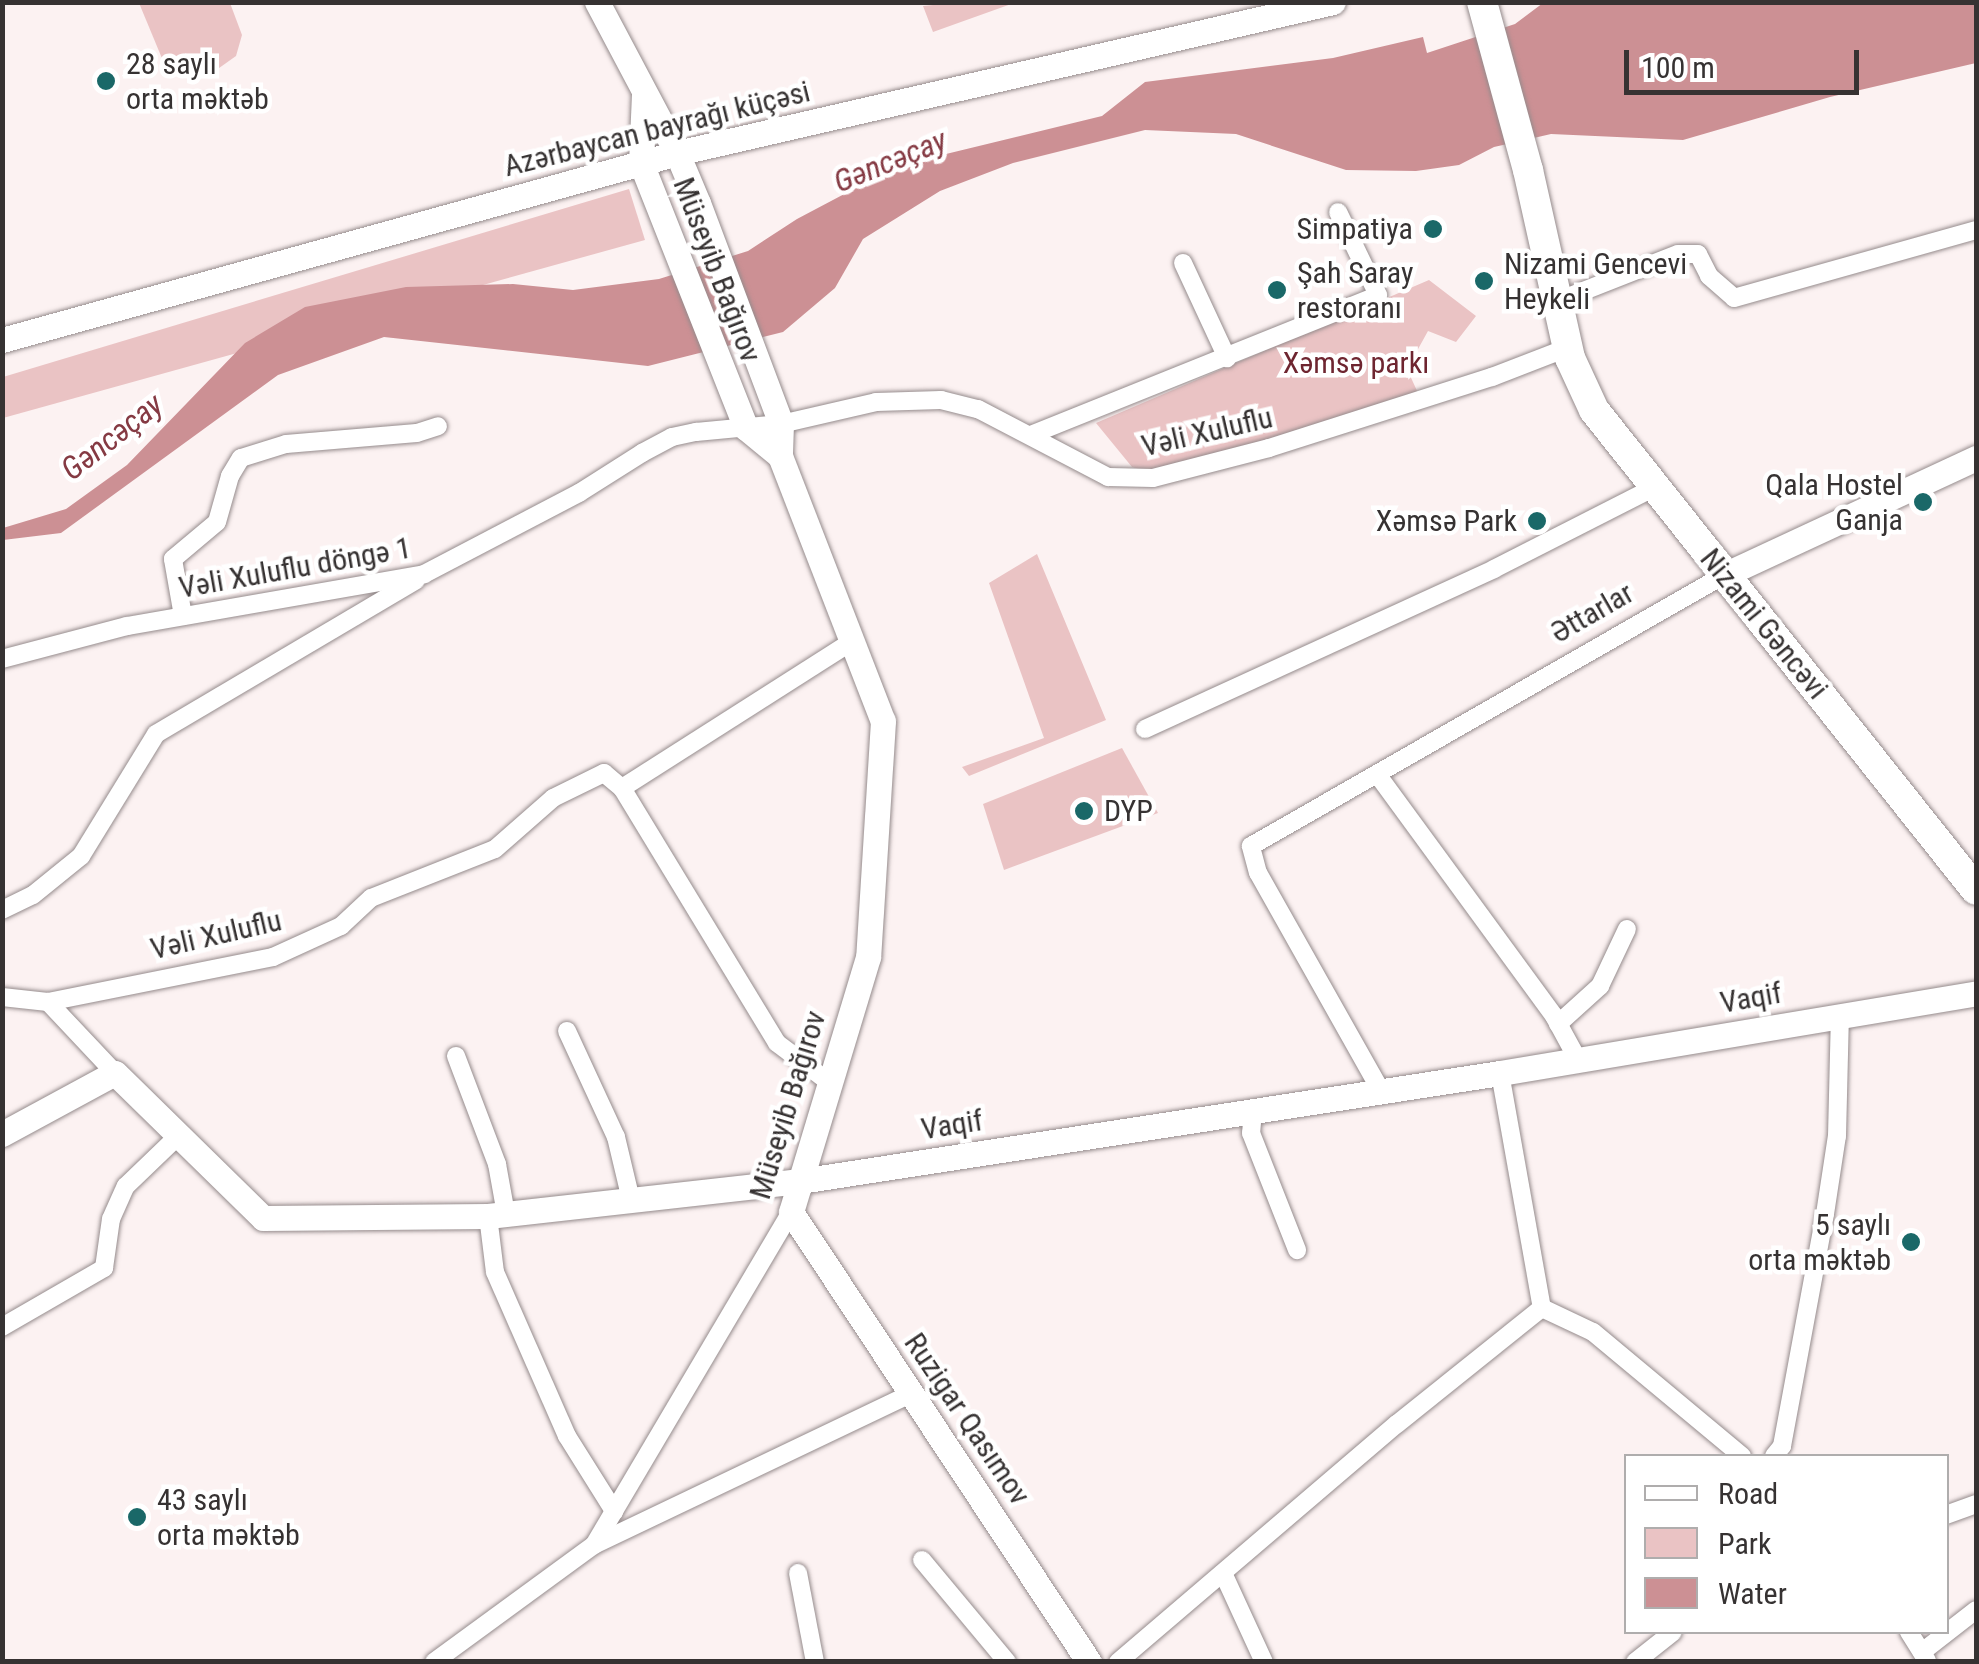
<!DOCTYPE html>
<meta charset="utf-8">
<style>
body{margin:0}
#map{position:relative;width:1979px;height:1664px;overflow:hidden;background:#fcf2f2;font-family:"Roboto Condensed",sans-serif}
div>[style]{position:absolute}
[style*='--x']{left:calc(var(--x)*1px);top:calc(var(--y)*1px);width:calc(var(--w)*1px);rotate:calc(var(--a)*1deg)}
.green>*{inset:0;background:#eac3c4}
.water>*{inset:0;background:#cc9094}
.roads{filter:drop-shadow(0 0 2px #958b8c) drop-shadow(0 0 2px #958b8c)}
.street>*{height:18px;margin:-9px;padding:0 9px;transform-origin:9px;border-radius:9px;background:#fff}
.secondary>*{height:25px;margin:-12.5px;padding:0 12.5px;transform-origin:12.5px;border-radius:12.5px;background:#fff}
.primary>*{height:30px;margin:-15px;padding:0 15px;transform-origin:15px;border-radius:15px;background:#fff}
.dots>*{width:28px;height:28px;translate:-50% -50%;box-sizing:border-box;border:5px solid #fff;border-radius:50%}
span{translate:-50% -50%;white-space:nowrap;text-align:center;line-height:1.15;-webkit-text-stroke:9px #fff;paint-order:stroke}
.poi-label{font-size:30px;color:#363232}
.left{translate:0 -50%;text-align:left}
.right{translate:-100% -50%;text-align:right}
.street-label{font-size:30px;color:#363232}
.park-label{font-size:30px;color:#6e2530}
.water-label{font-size:32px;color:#853a43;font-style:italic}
.frame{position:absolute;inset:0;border:5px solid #363232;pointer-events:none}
.legend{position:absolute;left:1624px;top:1454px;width:325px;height:180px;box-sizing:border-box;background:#fff;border:2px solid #afadad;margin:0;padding:12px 18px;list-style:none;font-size:30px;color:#363232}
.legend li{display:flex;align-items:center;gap:20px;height:50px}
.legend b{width:50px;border:2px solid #afadad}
.scale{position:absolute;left:1624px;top:50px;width:235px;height:45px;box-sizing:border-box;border:5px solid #363232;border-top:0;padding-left:12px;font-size:30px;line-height:35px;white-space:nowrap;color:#363232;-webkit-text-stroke:8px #fff;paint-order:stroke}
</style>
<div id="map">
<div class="green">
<div style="clip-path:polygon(139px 3px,230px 3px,242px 35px,236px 56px,205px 78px,181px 76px,166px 68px)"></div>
<div style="clip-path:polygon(953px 3px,953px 2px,1014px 3px,933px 32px,923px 6px)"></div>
<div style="clip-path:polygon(629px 189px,645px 240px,3px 418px,3px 377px)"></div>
<div style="clip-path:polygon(1429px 280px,1476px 316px,1456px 342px,1428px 331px,1407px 369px,1418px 393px,1153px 474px,1132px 467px,1096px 423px)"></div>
<div style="clip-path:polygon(1037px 554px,1106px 720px,969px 776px,962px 767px,1044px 738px,989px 583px)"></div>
<div style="clip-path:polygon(1122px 748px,1158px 813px,1004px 870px,983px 804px)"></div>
</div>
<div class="water">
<div style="clip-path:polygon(1543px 3px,1976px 3px,1976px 63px,1830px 97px,1683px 140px,1551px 134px,1494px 147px,1459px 165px,1416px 171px,1346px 170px,1236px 134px,1145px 130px,1013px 163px,940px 191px,863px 239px,835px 288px,783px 332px,648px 366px,384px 337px,278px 375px,61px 533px,3px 540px,3px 528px,66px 509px,127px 465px,245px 343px,305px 307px,406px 287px,513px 284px,573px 290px,659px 279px,748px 251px,797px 219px,867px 182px,946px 154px,1102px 116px,1145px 82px,1333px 58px,1423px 37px,1427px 53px,1515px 24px)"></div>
</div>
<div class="roads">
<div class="street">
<div style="--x:1183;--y:263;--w:105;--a:65.1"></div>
<div style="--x:1558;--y:301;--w:129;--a:-21.4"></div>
<div style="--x:1678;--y:254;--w:20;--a:0"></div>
<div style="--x:1698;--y:254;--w:25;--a:63"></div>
<div style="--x:1709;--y:276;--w:33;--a:41"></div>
<div style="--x:1734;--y:298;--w:251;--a:-15.7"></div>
<div style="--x:1033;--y:434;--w:372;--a:-21.9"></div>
<div style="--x:1378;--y:295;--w:92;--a:-115.7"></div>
<div style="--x:183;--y:616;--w:58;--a:-100"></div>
<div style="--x:173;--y:559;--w:57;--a:-40.1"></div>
<div style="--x:217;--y:522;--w:48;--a:-74.2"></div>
<div style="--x:230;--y:476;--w:21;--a:-59"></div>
<div style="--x:241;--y:458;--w:47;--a:-17.3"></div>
<div style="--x:286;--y:444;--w:131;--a:-4.8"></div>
<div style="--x:417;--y:433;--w:22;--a:-18"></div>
<div style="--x:2;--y:659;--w:129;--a:-14.8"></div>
<div style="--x:127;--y:626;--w:302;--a:-9.9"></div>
<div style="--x:424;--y:574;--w:175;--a:-27.6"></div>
<div style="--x:579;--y:493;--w:75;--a:-32.4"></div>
<div style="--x:642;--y:453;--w:34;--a:-28"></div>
<div style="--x:672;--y:437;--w:25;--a:-12"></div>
<div style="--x:696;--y:432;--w:85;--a:-5.4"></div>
<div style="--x:781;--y:424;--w:98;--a:-13"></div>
<div style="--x:876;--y:402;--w:65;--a:-1.8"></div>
<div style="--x:941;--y:400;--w:38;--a:14"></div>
<div style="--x:978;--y:409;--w:147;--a:27.6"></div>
<div style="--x:1108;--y:477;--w:45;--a:1.3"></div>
<div style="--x:1153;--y:478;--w:120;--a:-14.5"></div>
<div style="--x:1269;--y:448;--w:234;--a:-17.7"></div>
<div style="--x:1492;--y:377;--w:80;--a:-21.1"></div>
<div style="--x:1145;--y:729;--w:384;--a:-24.6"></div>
<div style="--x:1494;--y:569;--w:181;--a:-27"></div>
<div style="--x:1377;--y:774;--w:300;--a:53.8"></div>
<div style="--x:1554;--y:1016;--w:50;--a:61.4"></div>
<div style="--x:622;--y:788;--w:298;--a:58.7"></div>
<div style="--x:777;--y:1043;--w:66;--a:37"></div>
<div style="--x:2;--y:910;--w:34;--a:-26"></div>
<div style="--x:33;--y:895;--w:62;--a:-39.1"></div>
<div style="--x:81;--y:856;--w:143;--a:-58.4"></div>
<div style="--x:156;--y:734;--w:302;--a:-30.6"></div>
<div style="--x:2;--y:997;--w:46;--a:6.2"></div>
<div style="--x:1558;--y:1024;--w:57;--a:-42.1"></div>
<div style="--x:1600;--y:986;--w:63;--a:-64.7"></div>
<div style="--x:567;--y:1031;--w:117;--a:65.2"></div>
<div style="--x:616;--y:1137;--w:65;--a:76.6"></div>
<div style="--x:456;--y:1056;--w:116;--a:69.2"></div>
<div style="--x:497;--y:1164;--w:51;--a:79.8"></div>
<div style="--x:115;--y:1073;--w:98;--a:-133.3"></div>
<div style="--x:48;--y:1002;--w:229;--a:-11.3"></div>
<div style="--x:273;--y:957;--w:75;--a:-24.5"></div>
<div style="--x:341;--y:926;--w:41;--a:-43"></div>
<div style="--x:371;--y:898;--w:133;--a:-21.6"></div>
<div style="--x:495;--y:849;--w:77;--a:-41.3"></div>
<div style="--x:553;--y:798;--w:57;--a:-26.1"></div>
<div style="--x:604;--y:773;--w:23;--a:40"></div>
<div style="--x:622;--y:788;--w:274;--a:-32.5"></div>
<div style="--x:1500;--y:1073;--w:239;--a:79.9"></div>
<div style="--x:1381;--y:1091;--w:250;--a:-119.4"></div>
<div style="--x:1258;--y:873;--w:28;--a:-105"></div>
<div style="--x:1251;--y:846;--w:545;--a:-29.81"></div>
<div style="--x:1253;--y:1111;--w:22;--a:95"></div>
<div style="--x:1251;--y:1133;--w:126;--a:68.5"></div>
<div style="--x:488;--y:1216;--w:56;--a:82.9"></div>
<div style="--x:495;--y:1272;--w:179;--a:66.3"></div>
<div style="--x:567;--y:1436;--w:89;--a:57.9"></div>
<div style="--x:1542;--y:1308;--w:56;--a:25.2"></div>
<div style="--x:1593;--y:1332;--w:194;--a:39.8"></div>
<div style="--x:2;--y:1327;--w:118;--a:-30"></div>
<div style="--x:104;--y:1268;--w:49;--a:-81.9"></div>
<div style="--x:111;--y:1219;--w:36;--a:-66"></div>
<div style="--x:126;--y:1186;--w:74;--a:-43.9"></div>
<div style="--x:1774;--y:1456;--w:13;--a:-51"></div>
<div style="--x:1782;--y:1446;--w:236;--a:-79.5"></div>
<div style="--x:1825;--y:1214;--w:79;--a:-81.3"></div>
<div style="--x:1837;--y:1136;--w:120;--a:-88.6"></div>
<div style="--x:1946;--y:1515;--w:32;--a:-20"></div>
<div style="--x:594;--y:1545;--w:352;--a:-25.5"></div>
<div style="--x:922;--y:1560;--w:133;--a:50.2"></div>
<div style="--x:798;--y:1573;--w:91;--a:79.2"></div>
<div style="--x:1223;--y:1573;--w:98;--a:65.3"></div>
<div style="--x:1909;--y:1632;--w:34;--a:58"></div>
<div style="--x:1922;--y:1652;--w:68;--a:-37.9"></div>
<div style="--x:434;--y:1662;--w:198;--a:-36.2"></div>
<div style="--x:594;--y:1545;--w:387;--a:-59.4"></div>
<div style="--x:1118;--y:1662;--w:367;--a:-40.5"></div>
<div style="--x:1397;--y:1424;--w:186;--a:-38.7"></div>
<div style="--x:1635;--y:1662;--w:48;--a:-38.3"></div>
</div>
<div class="secondary">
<div style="--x:597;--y:2;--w:171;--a:62.1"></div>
<div style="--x:677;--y:153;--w:54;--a:67.2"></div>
<div style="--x:698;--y:203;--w:236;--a:69.4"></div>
<div style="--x:781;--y:424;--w:32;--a:92"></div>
<div style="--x:780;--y:456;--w:284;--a:68.8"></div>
<div style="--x:883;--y:721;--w:236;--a:93.6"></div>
<div style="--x:868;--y:957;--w:266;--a:106.8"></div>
<div style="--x:791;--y:1212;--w:540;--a:56.49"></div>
<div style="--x:644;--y:94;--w:69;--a:92.5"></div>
<div style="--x:641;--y:163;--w:285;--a:68.4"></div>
<div style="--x:746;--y:428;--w:44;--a:39.5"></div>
<div style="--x:2;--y:340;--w:700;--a:-15.48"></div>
<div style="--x:677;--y:153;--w:673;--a:-12.96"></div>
<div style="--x:1724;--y:575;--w:278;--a:-24.9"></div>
<div style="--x:2;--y:1134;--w:128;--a:-28.4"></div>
<div style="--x:115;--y:1073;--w:207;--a:44.4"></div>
<div style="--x:263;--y:1218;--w:225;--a:-0.5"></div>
<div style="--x:488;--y:1216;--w:314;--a:-6.4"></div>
<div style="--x:800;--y:1181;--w:708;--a:-8.77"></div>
<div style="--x:1500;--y:1073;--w:483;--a:-9.5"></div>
</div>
<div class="primary">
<div style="--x:1482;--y:2;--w:174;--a:74.7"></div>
<div style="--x:1528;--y:170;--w:193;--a:77.4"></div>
<div style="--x:1570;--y:358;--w:57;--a:65.2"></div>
<div style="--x:1594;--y:410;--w:613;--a:51.49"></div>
</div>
</div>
<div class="dots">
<div style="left:106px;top:81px;background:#1a6868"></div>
<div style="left:1433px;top:229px;background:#1a6868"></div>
<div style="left:1484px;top:281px;background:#1a6868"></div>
<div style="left:1277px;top:290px;background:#1a6868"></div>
<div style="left:1923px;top:502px;background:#1a6868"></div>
<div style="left:1537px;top:521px;background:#1a6868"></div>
<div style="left:1084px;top:811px;background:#1a6868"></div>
<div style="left:1911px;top:1242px;background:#1a6868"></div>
<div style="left:137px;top:1517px;background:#1a6868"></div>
</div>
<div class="poi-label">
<span class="left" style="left:126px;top:81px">28 saylı<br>orta məktəb</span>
<span class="right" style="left:1413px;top:229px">Simpatiya</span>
<span class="left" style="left:1504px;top:281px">Nizami Gencevi<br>Heykeli</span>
<span class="left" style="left:1297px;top:290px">Şah Saray<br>restoranı</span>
<span class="right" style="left:1903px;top:502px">Qala Hostel<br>Ganja</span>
<span class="right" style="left:1517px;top:521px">Xəmsə Park</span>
<span class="left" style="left:1104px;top:811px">DYP</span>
<span class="right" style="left:1891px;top:1242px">5 saylı<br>orta məktəb</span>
<span class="left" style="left:157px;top:1517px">43 saylı<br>orta məktəb</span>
</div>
<div class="street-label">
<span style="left:657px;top:129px;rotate:-14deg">Azərbaycan bayrağı küçəsi</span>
<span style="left:717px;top:270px;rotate:69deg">Müseyib Bağırov</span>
<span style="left:1207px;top:432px;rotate:-13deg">Vəli Xuluflu</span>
<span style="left:295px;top:568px;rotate:-10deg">Vəli Xuluflu döngə 1</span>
<span style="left:1592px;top:613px;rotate:-30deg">Əttarlar</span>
<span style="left:1764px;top:624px;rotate:51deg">Nizami Gəncəvi</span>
<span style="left:216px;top:935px;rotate:-13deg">Vəli Xuluflu</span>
<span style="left:1751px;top:998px;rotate:-10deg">Vaqif</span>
<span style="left:788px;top:1105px;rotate:-73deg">Müseyib Bağırov</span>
<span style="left:952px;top:1125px;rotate:-9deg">Vaqif</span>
<span style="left:967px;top:1419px;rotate:56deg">Ruzigar Qasımov</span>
</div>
<div class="park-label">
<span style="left:1356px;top:363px">Xəmsə parkı</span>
</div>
<div class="water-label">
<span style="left:890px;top:161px;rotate:-22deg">Gəncəçay</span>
<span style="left:112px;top:437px;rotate:-38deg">Gəncəçay</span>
</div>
<div class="frame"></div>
<ul class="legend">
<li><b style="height:12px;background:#fff"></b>Road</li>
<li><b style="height:28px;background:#eac3c4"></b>Park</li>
<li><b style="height:28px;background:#cc9094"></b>Water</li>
</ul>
<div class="scale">100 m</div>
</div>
